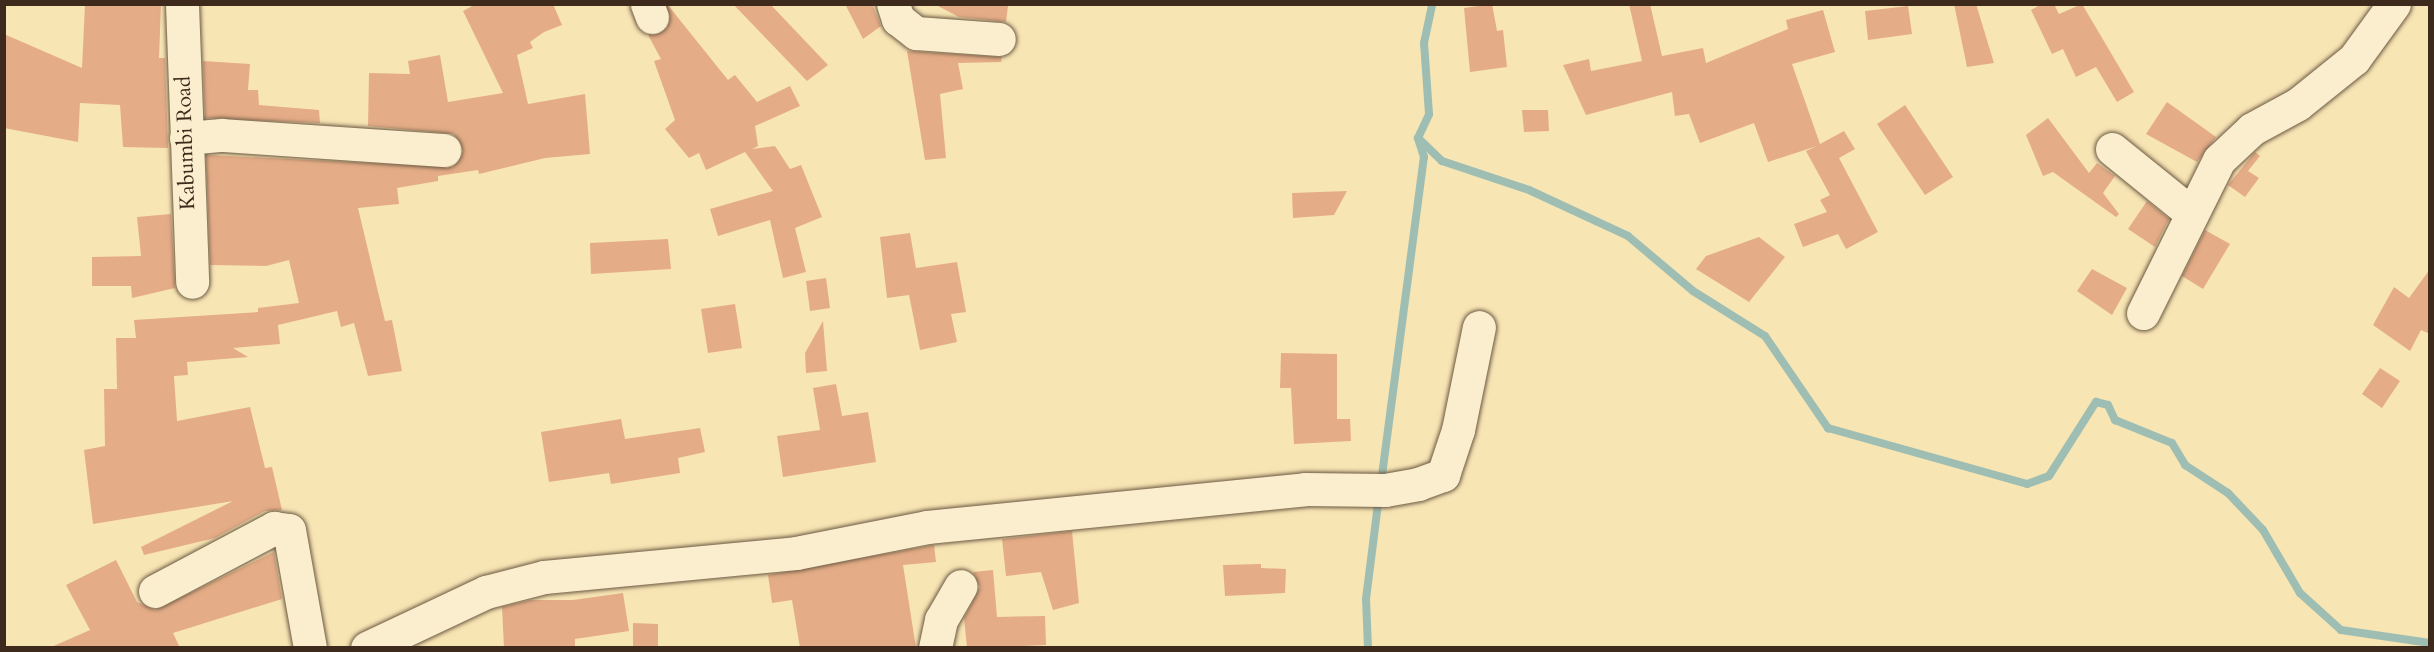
<!DOCTYPE html>
<style>
body{margin:0}
#map{position:relative;width:2434px;height:652px;overflow:hidden;background:#f8e5b4;font-family:Cardo,serif}
div>[style]{position:absolute}
[style*='--x']{left:calc(var(--x)*1px);top:calc(var(--y)*1px);width:calc(var(--w)*1px);rotate:calc(var(--a)*1deg)}
.stream>*{height:8px;margin:-4px;padding:0 4px;transform-origin:4px;border-radius:4px;background:#9fbeb3}
.building>*{inset:0;background:#e5ad87}
.roads{filter:drop-shadow(0 0 2px #6c5943) drop-shadow(0 0 2px #6c5943)}
.minor>*{height:33px;margin:-16.5px;padding:0 16.5px;transform-origin:16.5px;border-radius:16.5px;background:#faeece}
span{translate:-50% -50%;white-space:nowrap;text-align:center;line-height:1.15;-webkit-text-stroke:4.5px #faeece;paint-order:stroke}
.street-label{font-size:21px;color:#3d2a1d}
.frame{position:absolute;inset:0;border:6px solid #3d2a1d;pointer-events:none}
</style>
<div id="map">
<div class="stream">
<div style="--x:1418;--y:138;--w:33;--a:44"></div>
<div style="--x:1442;--y:161;--w:92;--a:18.4"></div>
<div style="--x:1529;--y:190;--w:109;--a:24.9"></div>
<div style="--x:1628;--y:236;--w:85;--a:40.2"></div>
<div style="--x:1693;--y:291;--w:85;--a:32"></div>
<div style="--x:1765;--y:336;--w:112;--a:55.6"></div>
<div style="--x:1828;--y:428;--w:207;--a:15.7"></div>
<div style="--x:2027;--y:484;--w:23;--a:-20"></div>
<div style="--x:2049;--y:476;--w:88;--a:-57.6"></div>
<div style="--x:2096;--y:402;--w:12;--a:14"></div>
<div style="--x:2108;--y:405;--w:17;--a:65"></div>
<div style="--x:2115;--y:420;--w:61;--a:22"></div>
<div style="--x:2172;--y:443;--w:26;--a:59"></div>
<div style="--x:2185;--y:465;--w:51;--a:33.1"></div>
<div style="--x:2228;--y:493;--w:51;--a:46.6"></div>
<div style="--x:2263;--y:530;--w:73;--a:59.6"></div>
<div style="--x:2300;--y:593;--w:55;--a:42.1"></div>
<div style="--x:2341;--y:630;--w:90;--a:8.3"></div>
<div style="--x:1381;--y:483;--w:329;--a:-82.5"></div>
<div style="--x:1424;--y:157;--w:20;--a:-108"></div>
<div style="--x:1418;--y:138;--w:26;--a:-65"></div>
<div style="--x:1429;--y:114;--w:71;--a:-94"></div>
<div style="--x:1424;--y:43;--w:40;--a:-78"></div>
<div style="--x:1368;--y:648;--w:49;--a:-92.3"></div>
<div style="--x:1366;--y:599;--w:104;--a:-82.8"></div>
</div>
<div class="building">
<div style="clip-path:polygon(85px 4px,161px 4px,159px 58px,165px 58px,168px 148px,123px 147px,120px 105px,80px 103px,78px 142px,4px 128px,4px 34px,82px 68px)"></div>
<div style="clip-path:polygon(476px 4px,553px 4px,562px 25px,544px 32px,530px 42px,533px 48px,517px 55px,528px 104px,585px 94px,590px 154px,545px 158px,479px 174px,478px 170px,438px 176px,438px 181px,397px 188px,399px 204px,358px 208px,385px 321px,392px 320px,402px 371px,368px 376px,354px 323px,341px 327px,337px 311px,278px 325px,280px 344px,233px 348px,248px 357px,187px 362px,188px 375px,174px 376px,177px 421px,250px 407px,265px 468px,272px 467px,282px 510px,265px 511px,215px 538px,144px 555px,141px 547px,233px 501px,93px 524px,84px 450px,105px 446px,104px 389px,117px 389px,116px 338px,136px 338px,134px 320px,258px 312px,258px 308px,299px 303px,289px 260px,266px 266px,210px 265px,206px 155px,453px 167px,463px 151px,454px 134px,368px 126px,369px 73px,410px 74px,408px 61px,440px 55px,448px 102px,503px 93px,463px 11px)"></div>
<div style="clip-path:polygon(667px 4px,728px 80px,735px 75px,757px 102px,790px 86px,800px 106px,755px 126px,758px 146px,752px 149px,775px 146px,790px 169px,801px 165px,822px 217px,795px 228px,806px 272px,783px 278px,770px 220px,718px 236px,710px 209px,773px 191px,745px 152px,706px 170px,699px 153px,689px 158px,665px 129px,675px 120px,654px 61px,661px 59px,648px 35px,667px 28px)"></div>
<div style="clip-path:polygon(733px 4px,770px 4px,828px 65px,807px 81px)"></div>
<div style="clip-path:polygon(845px 4px,872px 4px,881px 26px,863px 39px)"></div>
<div style="clip-path:polygon(934px 4px,1008px 6px,1006px 22px,959px 17px)"></div>
<div style="clip-path:polygon(1492px 4px,1497px 31px,1503px 30px,1507px 67px,1470px 72px,1464px 8px)"></div>
<div style="clip-path:polygon(1629px 4px,1650px 4px,1662px 56px,1703px 48px,1706px 63px,1788px 29px,1786px 20px,1823px 10px,1835px 52px,1792px 64px,1820px 144px,1844px 131px,1855px 149px,1839px 158px,1878px 232px,1846px 249px,1838px 234px,1803px 247px,1794px 224px,1827px 212px,1820px 200px,1830px 195px,1806px 151px,1817px 146px,1768px 162px,1754px 123px,1700px 143px,1689px 114px,1675px 116px,1672px 92px,1586px 115px,1563px 65px,1589px 59px,1591px 71px,1642px 61px)"></div>
<div style="clip-path:polygon(1954px 4px,1976px 4px,1994px 63px,1967px 67px)"></div>
<div style="clip-path:polygon(2042px 4px,2054px 4px,2059px 14px,2082px 4px,2134px 92px,2117px 102px,2096px 67px,2076px 77px,2063px 49px,2052px 54px,2031px 10px)"></div>
<div style="clip-path:polygon(1908px 6px,1912px 34px,1868px 40px,1865px 11px)"></div>
<div style="clip-path:polygon(907px 51px,1002px 57px,1001px 62px,958px 63px,963px 89px,940px 94px,946px 158px,925px 160px)"></div>
<div style="clip-path:polygon(203px 61px,250px 64px,248px 90px,258px 90px,259px 105px,319px 110px,320px 123px,205px 118px)"></div>
<div style="clip-path:polygon(2167px 102px,2216px 137px,2197px 162px,2146px 134px)"></div>
<div style="clip-path:polygon(1905px 105px,1953px 177px,1925px 195px,1877px 124px)"></div>
<div style="clip-path:polygon(1522px 110px,1548px 110px,1549px 131px,1524px 132px)"></div>
<div style="clip-path:polygon(2048px 118px,2089px 173px,2097px 163px,2115px 176px,2103px 193px,2119px 214px,2116px 217px,2053px 172px,2043px 176px,2026px 135px)"></div>
<div style="clip-path:polygon(2255px 152px,2260px 156px,2248px 171px,2259px 178px,2245px 197px,2228px 185px)"></div>
<div style="clip-path:polygon(1347px 191px,1334px 215px,1293px 218px,1292px 193px)"></div>
<div style="clip-path:polygon(2147px 201px,2169px 219px,2155px 247px,2128px 229px)"></div>
<div style="clip-path:polygon(171px 214px,175px 288px,132px 298px,131px 286px,92px 286px,92px 257px,141px 256px,137px 217px)"></div>
<div style="clip-path:polygon(2205px 230px,2230px 244px,2203px 289px,2182px 276px)"></div>
<div style="clip-path:polygon(910px 233px,916px 268px,957px 262px,966px 312px,951px 314px,957px 342px,920px 350px,909px 295px,887px 298px,880px 237px)"></div>
<div style="clip-path:polygon(1759px 237px,1785px 257px,1749px 302px,1696px 269px,1706px 256px)"></div>
<div style="clip-path:polygon(668px 239px,671px 269px,591px 274px,590px 243px)"></div>
<div style="clip-path:polygon(2092px 269px,2127px 288px,2112px 315px,2077px 291px)"></div>
<div style="clip-path:polygon(2430px 269px,2430px 334px,2421px 330px,2410px 351px,2373px 325px,2394px 287px,2409px 298px)"></div>
<div style="clip-path:polygon(826px 278px,830px 308px,810px 311px,806px 281px)"></div>
<div style="clip-path:polygon(735px 304px,742px 348px,708px 353px,701px 309px)"></div>
<div style="clip-path:polygon(823px 321px,827px 371px,806px 373px,805px 353px)"></div>
<div style="clip-path:polygon(1281px 353px,1337px 354px,1337px 419px,1350px 419px,1351px 441px,1294px 444px,1291px 388px,1280px 388px)"></div>
<div style="clip-path:polygon(2380px 368px,2400px 381px,2382px 408px,2362px 394px)"></div>
<div style="clip-path:polygon(836px 384px,842px 416px,868px 412px,876px 462px,783px 477px,777px 436px,820px 430px,813px 388px)"></div>
<div style="clip-path:polygon(621px 419px,625px 439px,700px 428px,705px 452px,678px 458px,680px 473px,611px 484px,609px 473px,549px 482px,541px 432px)"></div>
<div style="clip-path:polygon(1072px 531px,1079px 603px,1053px 610px,1041px 572px,1006px 576px,1002px 539px)"></div>
<div style="clip-path:polygon(934px 545px,936px 562px,903px 565px,916px 648px,800px 648px,792px 600px,772px 603px,768px 575px)"></div>
<div style="clip-path:polygon(274px 552px,282px 599px,173px 633px,180px 648px,49px 648px,90px 630px,66px 585px,116px 560px,137px 602px,155px 610px)"></div>
<div style="clip-path:polygon(1261px 564px,1261px 568px,1286px 569px,1285px 593px,1225px 596px,1223px 565px)"></div>
<div style="clip-path:polygon(993px 570px,997px 617px,1045px 616px,1046px 645px,967px 648px,964px 618px,980px 587px,973px 572px)"></div>
<div style="clip-path:polygon(623px 593px,629px 631px,575px 639px,575px 648px,504px 648px,502px 607px,531px 600px,573px 600px)"></div>
<div style="clip-path:polygon(633px 623px,658px 624px,658px 648px,633px 648px)"></div>
</div>
<div class="roads">
<div class="minor">
<div style="--x:182;--y:4;--w:278;--a:87.9"></div>
<div style="--x:647;--y:4;--w:14;--a:69"></div>
<div style="--x:893;--y:4;--w:16;--a:72"></div>
<div style="--x:898;--y:19;--w:23;--a:38"></div>
<div style="--x:916;--y:33;--w:83;--a:4.1"></div>
<div style="--x:186;--y:138;--w:36;--a:-5"></div>
<div style="--x:222;--y:135;--w:223;--a:3.9"></div>
<div style="--x:2112;--y:149;--w:102;--a:39"></div>
<div style="--x:2143;--y:313;--w:171;--a:-63.6"></div>
<div style="--x:2219;--y:160;--w:45;--a:-43.2"></div>
<div style="--x:2252;--y:129;--w:52;--a:-28.5"></div>
<div style="--x:2298;--y:104;--w:72;--a:-38.8"></div>
<div style="--x:2354;--y:59;--w:68;--a:-54"></div>
<div style="--x:155;--y:591;--w:135;--a:-27.9"></div>
<div style="--x:274;--y:528;--w:15;--a:8"></div>
<div style="--x:289;--y:530;--w:120;--a:79.9"></div>
<div style="--x:367;--y:648;--w:132;--a:-25.2"></div>
<div style="--x:486;--y:592;--w:60;--a:-14.5"></div>
<div style="--x:544;--y:577;--w:253;--a:-5.4"></div>
<div style="--x:796;--y:553;--w:134;--a:-11.2"></div>
<div style="--x:927;--y:527;--w:380;--a:-5.7"></div>
<div style="--x:1305;--y:489;--w:80;--a:0.7"></div>
<div style="--x:1385;--y:490;--w:34;--a:-10"></div>
<div style="--x:1418;--y:484;--w:27;--a:-20"></div>
<div style="--x:1443;--y:475;--w:47;--a:-71.6"></div>
<div style="--x:1458;--y:430;--w:105;--a:-78.5"></div>
<div style="--x:935;--y:648;--w:29;--a:-78"></div>
<div style="--x:941;--y:620;--w:39;--a:-60"></div>
</div>
</div>
<div class="street-label">
<span style="left:186px;top:143px;rotate:-92deg">Kabumbi Road</span>
</div>
<div class="frame"></div>
</div>
